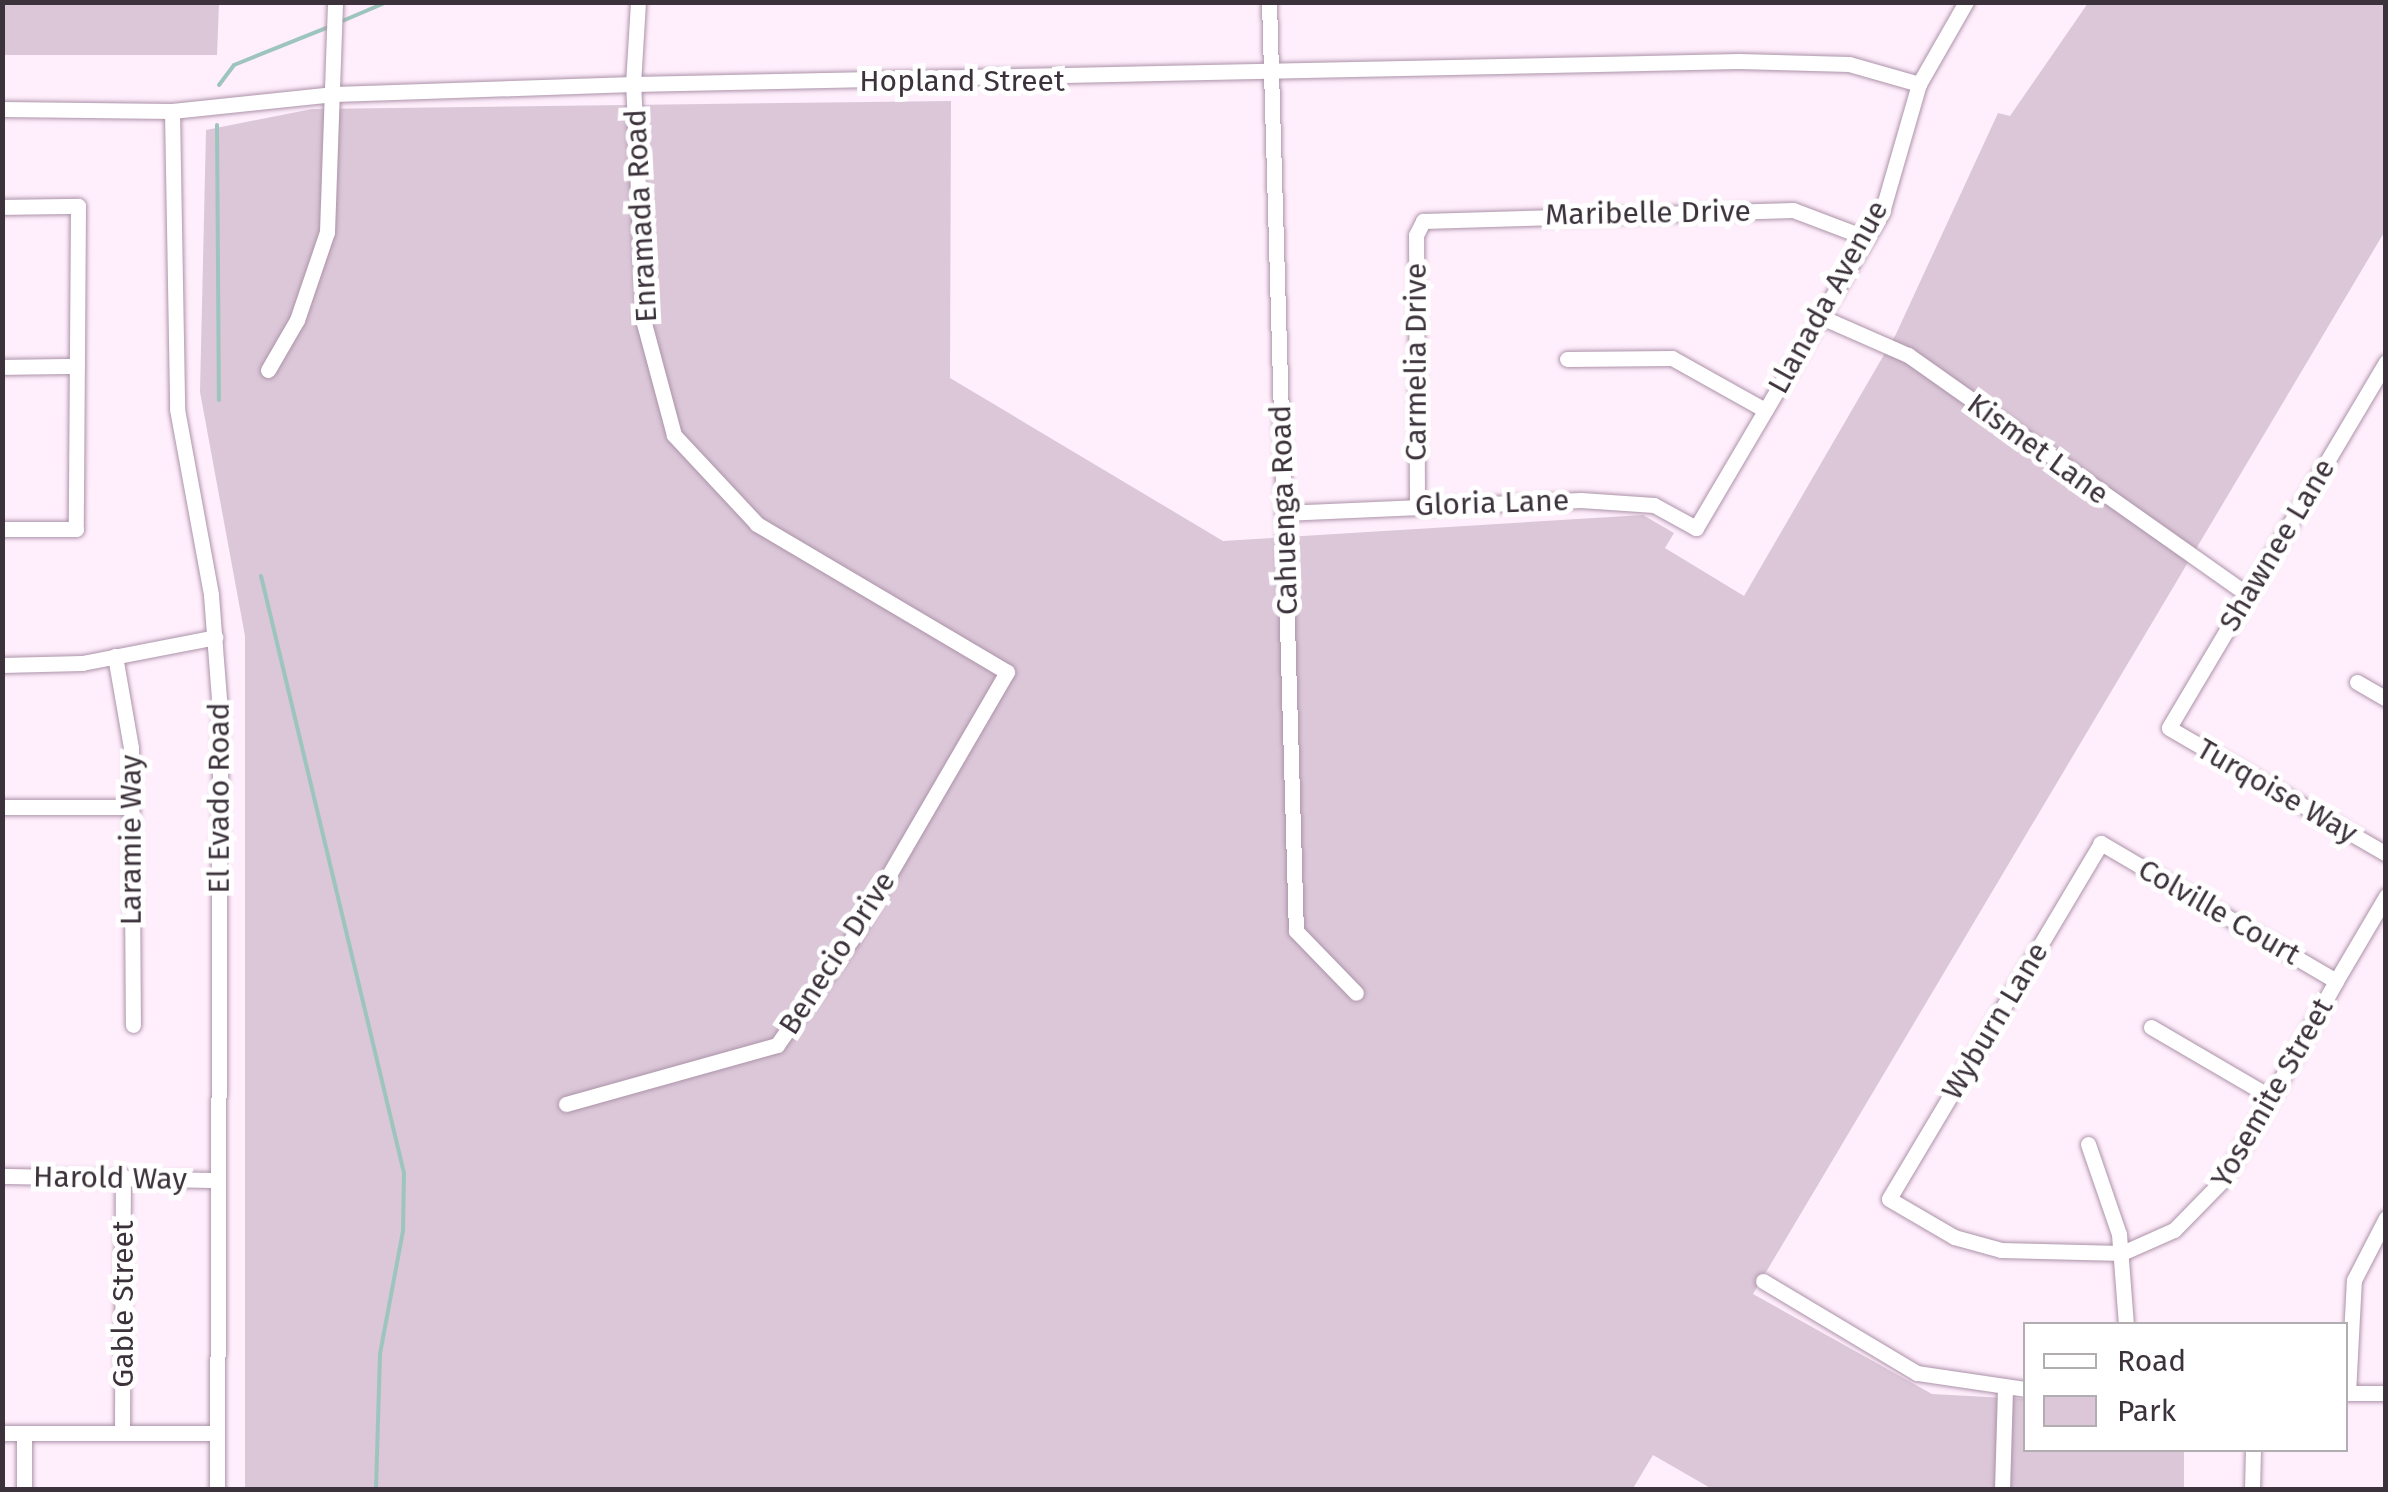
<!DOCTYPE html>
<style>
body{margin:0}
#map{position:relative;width:2388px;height:1492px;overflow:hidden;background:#ffeefc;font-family:"Fira Sans",sans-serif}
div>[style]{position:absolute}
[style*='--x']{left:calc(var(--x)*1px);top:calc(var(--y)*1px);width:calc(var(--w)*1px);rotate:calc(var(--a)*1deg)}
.green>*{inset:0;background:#dbc7d8}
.stream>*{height:4px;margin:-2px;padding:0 2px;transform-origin:2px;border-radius:2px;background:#9dc5be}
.roads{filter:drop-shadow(0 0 2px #ac93a9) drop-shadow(0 0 2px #ac93a9)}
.minor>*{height:15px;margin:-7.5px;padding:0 7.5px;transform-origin:7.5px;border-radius:7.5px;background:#fff}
span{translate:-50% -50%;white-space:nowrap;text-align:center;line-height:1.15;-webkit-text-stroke:10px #fff;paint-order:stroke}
.street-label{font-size:30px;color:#3c323b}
.frame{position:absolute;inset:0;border:5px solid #3c323b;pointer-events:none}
.legend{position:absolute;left:2023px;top:1322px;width:325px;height:130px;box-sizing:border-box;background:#fff;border:2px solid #b1adb1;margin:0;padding:12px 18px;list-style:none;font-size:30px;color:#3c323b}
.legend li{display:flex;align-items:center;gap:20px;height:50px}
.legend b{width:50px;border:2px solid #b1adb1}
</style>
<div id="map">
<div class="green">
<div style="clip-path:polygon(3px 2px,219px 3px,217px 55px,3px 55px)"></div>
<div style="clip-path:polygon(2088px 3px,2385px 3px,2385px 231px,1753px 1294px,1932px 1394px,2025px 1399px,2026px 1450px,2184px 1450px,2184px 1489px,1712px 1489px,1653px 1455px,1632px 1490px,245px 1489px,245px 636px,200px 392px,206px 130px,312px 109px,951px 101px,950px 378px,1223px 541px,1643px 515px,1674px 533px,1665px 548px,1744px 596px,1896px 334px,1998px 113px,2010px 116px)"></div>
</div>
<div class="stream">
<div style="--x:340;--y:22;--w:51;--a:-23.1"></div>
<div style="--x:219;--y:85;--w:25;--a:-53"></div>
<div style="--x:234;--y:65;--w:105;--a:-21.9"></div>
<div style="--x:217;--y:125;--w:275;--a:89.6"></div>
<div style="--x:261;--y:576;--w:614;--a:76.53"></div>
<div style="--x:404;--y:1173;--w:58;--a:91"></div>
<div style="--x:403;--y:1231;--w:125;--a:100.6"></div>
<div style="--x:380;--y:1354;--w:136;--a:91.7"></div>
</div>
<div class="roads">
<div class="minor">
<div style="--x:1269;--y:2;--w:929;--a:88.34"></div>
<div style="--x:1296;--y:931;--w:86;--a:45.9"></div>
<div style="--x:2;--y:109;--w:170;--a:0.7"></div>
<div style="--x:172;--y:111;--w:163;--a:-6"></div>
<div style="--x:334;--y:94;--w:299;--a:-1.9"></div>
<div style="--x:633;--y:84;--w:1106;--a:-1.19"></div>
<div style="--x:1739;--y:61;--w:110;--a:1.6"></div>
<div style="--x:1849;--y:64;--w:73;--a:15.9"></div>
<div style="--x:172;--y:111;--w:298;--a:89"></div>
<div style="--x:177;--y:409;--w:189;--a:79.6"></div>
<div style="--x:211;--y:595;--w:116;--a:85.6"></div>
<div style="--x:220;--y:711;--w:779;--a:90.22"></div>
<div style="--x:2;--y:207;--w:76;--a:-0.8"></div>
<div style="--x:78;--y:206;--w:323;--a:90.4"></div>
<div style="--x:76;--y:529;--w:74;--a:180"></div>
<div style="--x:1821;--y:317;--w:95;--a:23.6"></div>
<div style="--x:1908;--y:355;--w:416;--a:35.2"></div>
<div style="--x:1567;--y:359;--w:105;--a:-0.5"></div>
<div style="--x:1672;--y:358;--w:107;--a:29.2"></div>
<div style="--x:2386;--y:362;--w:425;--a:120.7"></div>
<div style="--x:2169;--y:728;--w:251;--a:30.1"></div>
<div style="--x:2;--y:367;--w:75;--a:-0.8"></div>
<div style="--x:268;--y:370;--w:58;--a:-59.9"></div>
<div style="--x:297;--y:320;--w:93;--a:-71.2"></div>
<div style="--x:327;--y:232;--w:230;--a:-88"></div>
<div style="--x:1417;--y:505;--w:270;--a:-90.2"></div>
<div style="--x:1416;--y:235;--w:16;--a:-63"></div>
<div style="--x:1423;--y:221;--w:370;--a:-1.7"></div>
<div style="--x:1793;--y:210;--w:79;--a:20.7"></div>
<div style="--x:1283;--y:513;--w:298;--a:-2.5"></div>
<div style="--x:1581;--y:500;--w:73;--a:3.9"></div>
<div style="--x:1654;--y:505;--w:48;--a:28.7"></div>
<div style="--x:1696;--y:528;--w:367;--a:-59.5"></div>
<div style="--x:1882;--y:212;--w:133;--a:-73.9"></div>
<div style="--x:1919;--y:84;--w:95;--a:-60.2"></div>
<div style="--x:115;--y:656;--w:93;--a:80.1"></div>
<div style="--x:131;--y:748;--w:277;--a:89.6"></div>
<div style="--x:2;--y:665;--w:80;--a:-1.4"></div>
<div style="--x:82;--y:663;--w:136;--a:-11"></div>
<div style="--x:2357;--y:682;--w:34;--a:30"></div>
<div style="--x:2;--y:807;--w:129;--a:0"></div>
<div style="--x:2336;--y:981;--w:273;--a:-149.6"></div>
<div style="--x:2101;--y:843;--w:414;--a:120.8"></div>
<div style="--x:1889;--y:1199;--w:75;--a:30.3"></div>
<div style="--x:1954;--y:1237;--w:49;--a:15.5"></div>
<div style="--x:2001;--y:1250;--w:121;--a:1.4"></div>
<div style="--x:2122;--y:1253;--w:57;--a:-23.9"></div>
<div style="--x:2174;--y:1230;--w:70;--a:-45.6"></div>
<div style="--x:2223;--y:1180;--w:96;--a:-60"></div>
<div style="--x:2271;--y:1097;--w:133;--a:-60.7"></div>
<div style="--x:2336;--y:981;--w:99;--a:-59.5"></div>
<div style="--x:2151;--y:1027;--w:139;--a:30.3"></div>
<div style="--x:566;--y:1104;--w:219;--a:-15.6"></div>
<div style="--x:777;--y:1045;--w:128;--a:-54.8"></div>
<div style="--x:851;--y:940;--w:310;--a:-59.8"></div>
<div style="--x:1007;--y:672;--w:291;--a:-149.4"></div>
<div style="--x:757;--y:524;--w:122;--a:-133"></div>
<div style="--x:674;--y:435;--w:116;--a:-105"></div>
<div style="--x:644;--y:323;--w:239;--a:-92.6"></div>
<div style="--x:633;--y:84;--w:82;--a:-86.5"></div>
<div style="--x:2088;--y:1144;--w:95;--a:71"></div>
<div style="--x:2119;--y:1234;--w:90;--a:85.6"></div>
<div style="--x:2;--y:1176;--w:215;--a:1.1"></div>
<div style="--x:1763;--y:1281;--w:179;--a:30.9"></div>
<div style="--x:1917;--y:1373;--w:110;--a:8.4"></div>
<div style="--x:2346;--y:1393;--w:40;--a:0"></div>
<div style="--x:2348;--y:1393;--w:113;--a:-87"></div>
<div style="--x:2354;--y:1280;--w:70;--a:-62.7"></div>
<div style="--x:2;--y:1433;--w:214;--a:0"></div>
<div style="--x:122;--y:1433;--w:257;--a:-89.8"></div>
<div style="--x:24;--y:1490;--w:57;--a:-90"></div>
<div style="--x:2002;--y:1490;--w:102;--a:-88.3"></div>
<div style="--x:2252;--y:1490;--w:40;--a:-88.6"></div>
</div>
</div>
<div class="street-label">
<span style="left:962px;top:81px">Hopland Street</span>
<span style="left:1648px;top:213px;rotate:-1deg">Maribelle Drive</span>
<span style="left:641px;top:216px;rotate:-93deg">Enramada Road</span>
<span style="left:1828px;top:297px;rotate:-61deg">Llanada Avenue</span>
<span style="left:1416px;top:362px;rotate:-90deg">Carmelia Drive</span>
<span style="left:2038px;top:449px;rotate:36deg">Kismet Lane</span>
<span style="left:1492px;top:503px;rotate:-2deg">Gloria Lane</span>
<span style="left:1284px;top:510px;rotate:-92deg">Cahuenga Road</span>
<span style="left:2277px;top:545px;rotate:-59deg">Shawnee Lane</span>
<span style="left:2277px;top:791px;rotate:30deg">Turqoise Way</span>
<span style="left:219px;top:798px;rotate:-90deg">El Evado Road</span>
<span style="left:131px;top:840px;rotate:-90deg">Laramie Way</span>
<span style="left:2219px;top:912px;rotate:30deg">Colville Court</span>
<span style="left:837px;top:953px;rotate:-57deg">Benecio Drive</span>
<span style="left:1995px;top:1021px;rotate:-59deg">Wyburn Lane</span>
<span style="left:2272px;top:1093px;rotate:-60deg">Yosemite Street</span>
<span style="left:110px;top:1178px;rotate:1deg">Harold Way</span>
<span style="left:123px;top:1304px;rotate:-90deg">Gable Street</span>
</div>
<div class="frame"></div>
<ul class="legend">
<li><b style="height:12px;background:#fff"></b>Road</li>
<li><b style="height:28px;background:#dbc7d8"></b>Park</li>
</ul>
</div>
